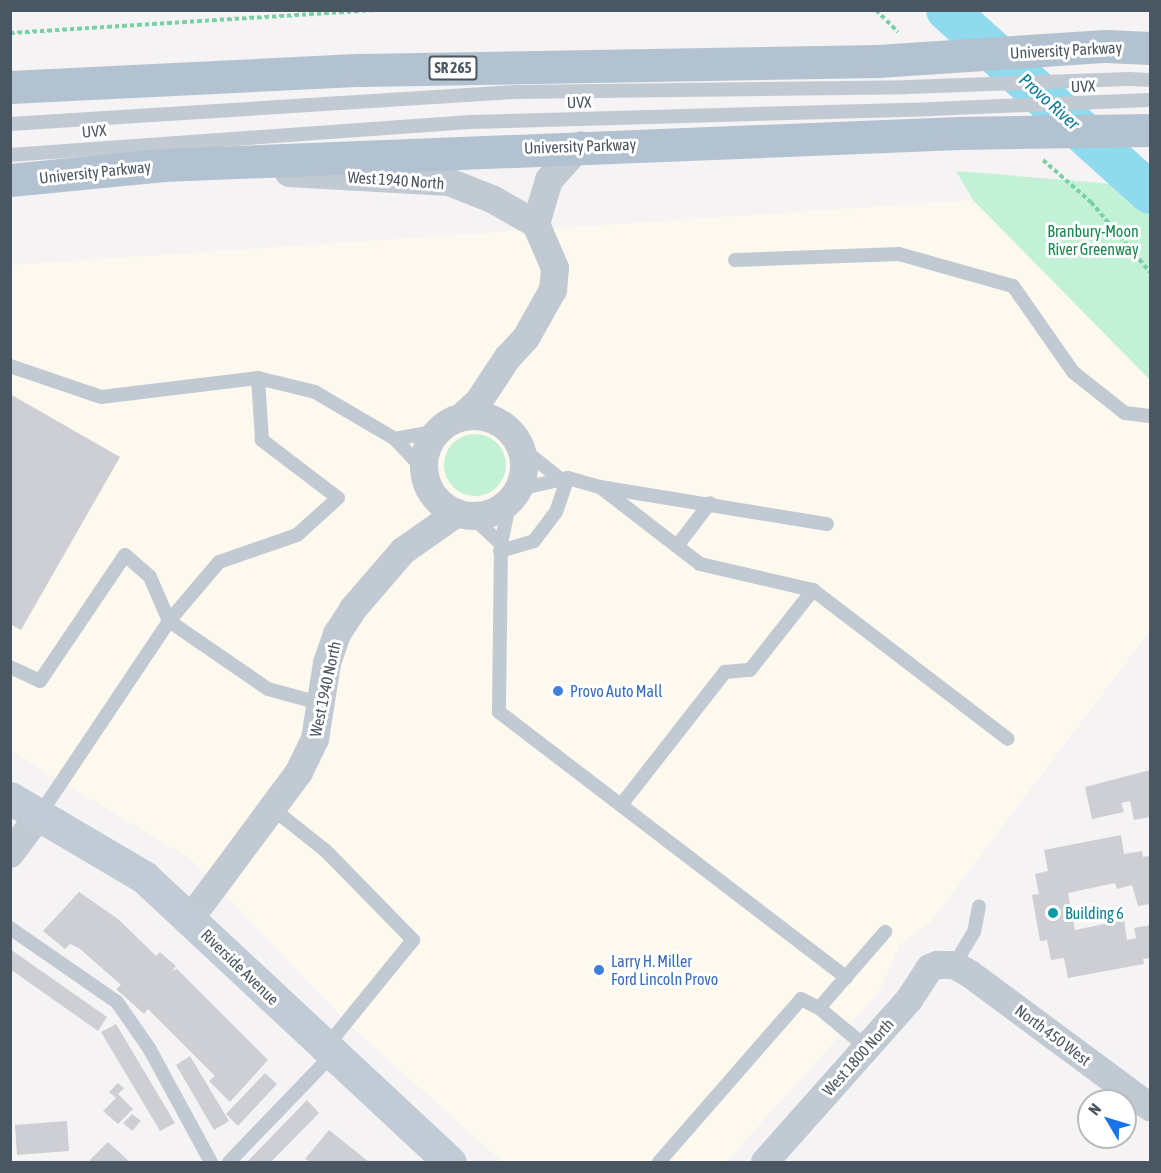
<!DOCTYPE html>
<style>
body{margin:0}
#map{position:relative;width:1161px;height:1173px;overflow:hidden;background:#f5f3f3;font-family:"Asap Condensed",sans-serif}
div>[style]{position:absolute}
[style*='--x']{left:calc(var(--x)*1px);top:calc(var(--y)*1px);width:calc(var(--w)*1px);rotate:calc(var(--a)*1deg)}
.commercial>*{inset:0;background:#fdf9ef}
.green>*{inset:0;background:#c3f1d5}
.round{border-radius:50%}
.river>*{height:42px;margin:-21px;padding:0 21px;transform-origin:21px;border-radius:21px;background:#90daee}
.building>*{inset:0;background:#cdcfd5}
.path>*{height:4px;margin-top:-2px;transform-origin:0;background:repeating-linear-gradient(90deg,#7ad0a6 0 4.5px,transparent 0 7.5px)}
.lane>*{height:14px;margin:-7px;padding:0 7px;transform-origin:7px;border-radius:7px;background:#c1cad2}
.street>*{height:28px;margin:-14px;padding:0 14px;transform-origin:14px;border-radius:14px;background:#c1cad2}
.street>.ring{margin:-14px;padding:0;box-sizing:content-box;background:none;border:28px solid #c1cad2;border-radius:50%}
.secondary>*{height:33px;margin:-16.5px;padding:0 16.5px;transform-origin:16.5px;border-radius:16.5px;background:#c1cbd6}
.primary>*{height:33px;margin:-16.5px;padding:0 16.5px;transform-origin:16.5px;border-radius:16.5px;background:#b3c2d1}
.lane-bridge>*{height:14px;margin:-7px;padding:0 7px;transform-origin:7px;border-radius:7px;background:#c1cad2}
.primary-bridge>*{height:33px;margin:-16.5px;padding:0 16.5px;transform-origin:16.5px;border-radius:16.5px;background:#b3c2d1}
.dots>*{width:16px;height:16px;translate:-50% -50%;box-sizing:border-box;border:3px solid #fff;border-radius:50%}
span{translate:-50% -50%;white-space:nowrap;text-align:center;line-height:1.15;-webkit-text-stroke:6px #fff;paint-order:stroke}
.shield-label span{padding:2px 4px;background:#fff;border:2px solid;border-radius:4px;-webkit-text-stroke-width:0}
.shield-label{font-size:15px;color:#4a5661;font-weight:700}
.street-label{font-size:16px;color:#4a5661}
.park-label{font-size:16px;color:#17864f}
.shop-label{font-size:16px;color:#366cbe}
.left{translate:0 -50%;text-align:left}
.culture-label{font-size:16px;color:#0d838f}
.water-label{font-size:18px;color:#0c7c9b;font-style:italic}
.frame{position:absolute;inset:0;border:12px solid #4a5661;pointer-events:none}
.north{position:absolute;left:1077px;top:1089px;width:60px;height:60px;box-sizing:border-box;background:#fff;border:2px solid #b7bbc0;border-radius:50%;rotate:308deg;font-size:16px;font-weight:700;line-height:24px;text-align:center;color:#4a5661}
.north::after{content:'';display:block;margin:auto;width:21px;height:27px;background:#1a73e8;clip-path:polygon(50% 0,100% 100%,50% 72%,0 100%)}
</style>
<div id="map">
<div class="commercial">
<div style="clip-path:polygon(973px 200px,1150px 380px,1150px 631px,930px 923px,900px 944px,879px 992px,726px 1162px,503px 1162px,348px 1024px,191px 859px,11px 751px,10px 265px)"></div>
</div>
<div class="green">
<div style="clip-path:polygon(956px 171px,1150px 187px,1150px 380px,973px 200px)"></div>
<div class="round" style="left:444px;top:434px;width:62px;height:62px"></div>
</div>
<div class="river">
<div style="--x:947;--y:10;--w:273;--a:42"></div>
</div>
<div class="building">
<div style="clip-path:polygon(10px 394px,120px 457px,21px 630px,10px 624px)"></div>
<div style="clip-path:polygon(1150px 770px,1150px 817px,1134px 820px,1130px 801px,1121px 803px,1124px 812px,1092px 819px,1085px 787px)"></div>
<div style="clip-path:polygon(1121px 835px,1124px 854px,1142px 851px,1143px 857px,1150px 856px,1150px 904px,1138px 906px,1132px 885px,1117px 889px,1115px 883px,1068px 893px,1075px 930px,1124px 920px,1127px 940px,1136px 938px,1134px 928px,1150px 925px,1150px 958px,1143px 959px,1144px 964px,1068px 978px,1064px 958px,1051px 960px,1047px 940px,1040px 941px,1032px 895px,1039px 894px,1035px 874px,1048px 871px,1044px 850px)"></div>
<div style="clip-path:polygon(79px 892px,118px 919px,156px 956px,160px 952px,176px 966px,172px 971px,177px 969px,268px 1060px,230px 1102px,209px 1081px,215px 1076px,148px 1009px,144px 1014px,116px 989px,121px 985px,79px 948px,70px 944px,65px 949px,43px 931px)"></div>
<div style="clip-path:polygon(10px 949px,107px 1017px,98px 1031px,10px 969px)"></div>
<div style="clip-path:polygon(116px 1024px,175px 1123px,160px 1131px,101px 1032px)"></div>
<div style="clip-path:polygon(190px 1056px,229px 1121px,214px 1130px,176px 1065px)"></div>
<div style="clip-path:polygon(265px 1073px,277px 1084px,238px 1126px,226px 1114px)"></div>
<div style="clip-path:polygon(118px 1083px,124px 1088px,118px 1094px,133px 1109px,118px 1124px,103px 1111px,116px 1098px,109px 1092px)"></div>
<div style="clip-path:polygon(307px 1100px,319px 1113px,271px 1162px,247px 1162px)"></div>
<div style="clip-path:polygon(132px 1114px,141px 1121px,132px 1131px,123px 1123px)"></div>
<div style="clip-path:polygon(67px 1121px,69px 1151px,17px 1155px,15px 1125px)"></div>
<div style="clip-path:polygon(329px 1130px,369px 1162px,310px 1162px,305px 1159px)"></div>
<div style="clip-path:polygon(108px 1142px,130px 1162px,88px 1162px)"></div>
</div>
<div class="path">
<div style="--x:876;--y:10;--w:31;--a:45"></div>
<div style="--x:10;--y:33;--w:370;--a:-3.6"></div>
<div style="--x:1043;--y:160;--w:64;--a:41.2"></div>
<div style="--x:1091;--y:202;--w:92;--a:49.9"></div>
</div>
<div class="lane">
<div style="--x:1129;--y:79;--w:21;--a:3"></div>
<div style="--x:10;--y:124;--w:505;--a:-3.63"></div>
<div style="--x:514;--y:92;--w:394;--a:-0.7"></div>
<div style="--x:10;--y:155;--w:461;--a:-4.1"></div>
<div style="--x:470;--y:122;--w:461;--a:-1.6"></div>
<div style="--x:735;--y:260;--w:164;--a:-2.1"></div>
<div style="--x:899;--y:254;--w:118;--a:15.7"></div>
<div style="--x:1013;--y:286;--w:105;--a:55.1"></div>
<div style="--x:1073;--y:372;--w:66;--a:38.3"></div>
<div style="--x:1125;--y:413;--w:25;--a:7"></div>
<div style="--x:10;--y:366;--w:96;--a:18.8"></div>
<div style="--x:101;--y:397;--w:158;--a:-6.9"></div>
<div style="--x:258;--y:378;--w:59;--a:13.8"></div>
<div style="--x:315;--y:392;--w:93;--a:30.4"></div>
<div style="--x:395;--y:439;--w:42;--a:46.9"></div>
<div style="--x:395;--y:439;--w:44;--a:-10.5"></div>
<div style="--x:520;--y:447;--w:48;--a:38.3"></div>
<div style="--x:600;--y:487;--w:126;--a:37.6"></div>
<div style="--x:700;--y:564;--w:116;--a:13"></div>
<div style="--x:813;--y:590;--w:245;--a:37.4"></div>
<div style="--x:519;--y:489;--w:50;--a:-12.7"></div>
<div style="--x:568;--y:478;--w:33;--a:16"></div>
<div style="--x:600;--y:487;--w:230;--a:9.3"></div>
<div style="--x:510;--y:500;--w:45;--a:101.6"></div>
<div style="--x:501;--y:544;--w:168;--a:90.7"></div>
<div style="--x:499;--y:712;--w:437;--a:37.4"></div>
<div style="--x:471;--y:516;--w:41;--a:43"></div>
<div style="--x:677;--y:546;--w:54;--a:-52.5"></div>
<div style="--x:500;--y:551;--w:35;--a:-16"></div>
<div style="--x:534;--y:541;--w:36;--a:-53"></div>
<div style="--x:556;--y:512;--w:36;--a:-71"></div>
<div style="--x:10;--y:667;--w:33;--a:25"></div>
<div style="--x:40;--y:681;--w:152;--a:-56"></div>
<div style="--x:125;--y:555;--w:33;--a:41"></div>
<div style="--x:150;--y:577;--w:48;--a:66.6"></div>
<div style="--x:169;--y:621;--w:120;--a:34.5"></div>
<div style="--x:268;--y:689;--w:57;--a:15.3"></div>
<div style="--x:621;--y:805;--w:169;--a:-52"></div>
<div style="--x:725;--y:672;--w:25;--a:-5"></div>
<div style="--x:750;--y:670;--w:102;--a:-51.8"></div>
<div style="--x:273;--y:809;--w:66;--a:38.3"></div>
<div style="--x:325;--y:850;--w:126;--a:45.6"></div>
<div style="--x:413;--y:940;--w:138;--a:129.1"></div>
<div style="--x:40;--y:814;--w:232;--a:-56.2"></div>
<div style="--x:169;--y:621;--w:77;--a:-49.7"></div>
<div style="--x:219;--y:562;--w:83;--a:-19.1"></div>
<div style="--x:297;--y:535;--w:55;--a:-42.1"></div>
<div style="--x:338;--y:498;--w:96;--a:-142.7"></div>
<div style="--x:262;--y:440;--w:62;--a:-93.7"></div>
<div style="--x:10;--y:928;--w:130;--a:34.7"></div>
<div style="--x:117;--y:1002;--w:56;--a:55.2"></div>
<div style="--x:149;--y:1048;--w:130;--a:61.5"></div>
<div style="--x:954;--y:965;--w:39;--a:-59"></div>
<div style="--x:974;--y:932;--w:26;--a:-79"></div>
<div style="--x:866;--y:1047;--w:61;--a:-140.3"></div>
<div style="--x:819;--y:1008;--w:101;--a:-49"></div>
<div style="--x:229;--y:1162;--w:149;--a:-46.1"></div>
<div style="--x:659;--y:1162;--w:216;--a:-48.9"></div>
<div style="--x:801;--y:999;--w:20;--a:27"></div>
</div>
<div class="street">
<div style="--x:289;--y:173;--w:160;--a:3.2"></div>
<div style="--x:449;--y:182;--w:46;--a:21.6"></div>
<div style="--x:492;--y:199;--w:51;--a:29.6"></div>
<div style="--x:536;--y:224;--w:48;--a:66.6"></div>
<div style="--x:555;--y:268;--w:22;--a:95"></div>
<div style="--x:553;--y:290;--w:55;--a:119.4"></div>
<div style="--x:526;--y:338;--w:26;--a:133"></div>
<div style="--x:508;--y:357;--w:53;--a:123.4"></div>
<div style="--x:479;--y:401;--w:23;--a:137"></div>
<div style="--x:536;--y:224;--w:46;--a:-73.5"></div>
<div style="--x:549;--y:180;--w:47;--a:-47.6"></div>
<div class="ring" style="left:424px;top:416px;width:72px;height:72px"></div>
<div style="--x:10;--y:854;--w:50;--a:-53.1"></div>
<div style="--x:190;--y:919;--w:183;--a:-53.4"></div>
<div style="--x:299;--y:772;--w:37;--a:-64"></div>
<div style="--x:315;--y:739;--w:77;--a:-81"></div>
<div style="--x:327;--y:663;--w:31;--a:-71"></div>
<div style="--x:337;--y:634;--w:30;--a:-57"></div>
<div style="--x:353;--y:609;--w:77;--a:-49.2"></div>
<div style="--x:403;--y:551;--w:66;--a:-35.1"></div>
<div style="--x:765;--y:1162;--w:217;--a:-48.4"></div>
<div style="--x:909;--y:1000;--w:38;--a:-57"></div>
<div style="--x:930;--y:968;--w:8;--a:-23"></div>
<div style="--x:937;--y:965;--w:17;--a:0"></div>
<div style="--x:954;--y:965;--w:18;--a:29"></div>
<div style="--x:970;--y:974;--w:224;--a:36.5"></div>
</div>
<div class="secondary">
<div style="--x:10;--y:798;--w:156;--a:30.5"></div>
<div style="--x:144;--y:877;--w:418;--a:43"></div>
</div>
<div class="primary">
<div style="--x:1106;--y:46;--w:44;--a:2.6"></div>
<div style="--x:10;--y:87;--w:351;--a:-2.8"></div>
<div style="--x:361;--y:70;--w:517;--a:-1"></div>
<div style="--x:10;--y:180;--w:154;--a:-5.6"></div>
<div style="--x:163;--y:165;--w:797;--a:-2.3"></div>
</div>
<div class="lane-bridge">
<div style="--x:908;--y:87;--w:221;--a:-2.1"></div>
<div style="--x:931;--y:109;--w:217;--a:-2.4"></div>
</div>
<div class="primary-bridge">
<div style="--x:878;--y:61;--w:228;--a:-3.8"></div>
<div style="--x:959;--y:133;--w:191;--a:-0.9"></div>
</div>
<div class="dots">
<div style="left:558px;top:691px;background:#3f7fe0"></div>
<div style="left:1053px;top:913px;background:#0f9aa8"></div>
<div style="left:599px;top:970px;background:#3f7fe0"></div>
</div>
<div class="shield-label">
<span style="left:453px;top:68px">SR 265</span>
</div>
<div class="street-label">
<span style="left:1066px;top:50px;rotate:-3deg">University Parkway</span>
<span style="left:1083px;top:86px;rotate:-2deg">UVX</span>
<span style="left:579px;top:102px;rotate:-2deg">UVX</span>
<span style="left:94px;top:131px;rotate:-5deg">UVX</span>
<span style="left:580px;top:146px;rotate:-2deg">University Parkway</span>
<span style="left:95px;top:172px;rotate:-6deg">University Parkway</span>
<span style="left:396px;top:180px;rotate:4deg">West 1940 North</span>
<span style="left:325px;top:689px;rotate:-78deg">West 1940 North</span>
<span style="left:240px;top:967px;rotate:44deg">Riverside Avenue</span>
<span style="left:1053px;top:1035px;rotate:37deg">North 450 West</span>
<span style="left:858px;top:1057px;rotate:-48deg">West 1800 North</span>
</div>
<div class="park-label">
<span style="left:1093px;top:240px">Branbury-Moon<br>River Greenway</span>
</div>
<div class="shop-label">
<span class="left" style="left:570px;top:691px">Provo Auto Mall</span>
<span class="left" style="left:611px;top:970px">Larry H. Miller<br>Ford Lincoln Provo</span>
</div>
<div class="culture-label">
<span class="left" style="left:1065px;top:913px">Building 6</span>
</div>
<div class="water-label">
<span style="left:1049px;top:102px;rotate:42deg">Provo River</span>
</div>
<div class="frame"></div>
<div class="north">N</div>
</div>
